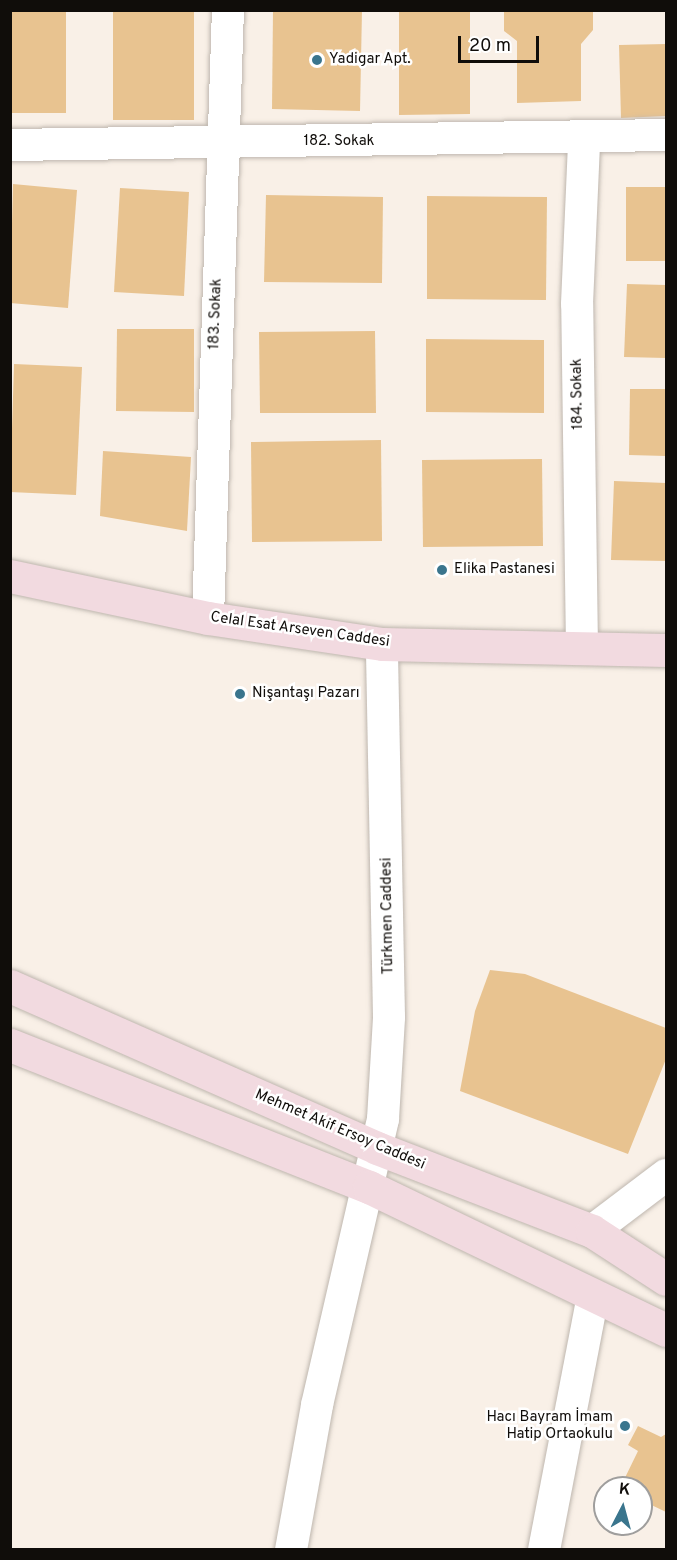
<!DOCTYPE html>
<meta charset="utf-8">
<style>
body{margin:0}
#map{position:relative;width:677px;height:1560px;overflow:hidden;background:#f9f0e7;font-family:Overpass,sans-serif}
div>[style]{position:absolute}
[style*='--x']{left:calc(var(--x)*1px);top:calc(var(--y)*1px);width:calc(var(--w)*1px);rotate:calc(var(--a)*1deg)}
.building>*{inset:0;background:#e8c390}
.roads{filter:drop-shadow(0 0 2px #beb6ae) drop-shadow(0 0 2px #beb6ae)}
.minor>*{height:32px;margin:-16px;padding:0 16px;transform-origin:16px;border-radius:16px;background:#fff}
.secondary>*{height:33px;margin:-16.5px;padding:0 16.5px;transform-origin:16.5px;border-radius:16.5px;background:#f2dae0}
.dots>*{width:16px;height:16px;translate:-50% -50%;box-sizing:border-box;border:3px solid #fff;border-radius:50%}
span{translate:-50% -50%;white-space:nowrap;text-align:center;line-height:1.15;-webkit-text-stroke:5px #fff;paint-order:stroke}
.poi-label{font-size:15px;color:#100d0a}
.left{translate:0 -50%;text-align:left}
.right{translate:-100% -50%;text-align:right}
.street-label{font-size:15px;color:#100d0a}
.frame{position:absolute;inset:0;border:12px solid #100d0a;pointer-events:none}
.north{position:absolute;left:593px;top:1476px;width:60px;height:60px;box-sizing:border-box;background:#fff;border:2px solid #9f9e9d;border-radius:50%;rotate:6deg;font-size:16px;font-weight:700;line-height:24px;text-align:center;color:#100d0a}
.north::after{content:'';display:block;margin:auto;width:21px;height:27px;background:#3a758d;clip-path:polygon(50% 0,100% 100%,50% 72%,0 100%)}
.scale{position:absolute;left:458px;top:36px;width:81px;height:27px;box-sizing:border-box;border:3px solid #100d0a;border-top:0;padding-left:8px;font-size:18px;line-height:21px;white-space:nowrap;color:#100d0a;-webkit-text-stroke:4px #fff;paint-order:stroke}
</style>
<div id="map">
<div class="building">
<div style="clip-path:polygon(113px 10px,194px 10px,194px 120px,113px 120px)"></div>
<div style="clip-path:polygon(273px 10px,362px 10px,360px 111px,272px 109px)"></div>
<div style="clip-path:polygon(399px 10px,470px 10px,470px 114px,399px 115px)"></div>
<div style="clip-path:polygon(504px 10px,593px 10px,593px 30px,581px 44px,581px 101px,517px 103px,517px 41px,504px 31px)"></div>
<div style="clip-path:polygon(10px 11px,66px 12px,66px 113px,10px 113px)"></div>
<div style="clip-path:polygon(666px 44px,666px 116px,621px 118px,619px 45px)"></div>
<div style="clip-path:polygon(13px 184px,77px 190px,68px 308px,10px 303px)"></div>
<div style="clip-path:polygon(626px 187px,666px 187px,666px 261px,626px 261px)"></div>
<div style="clip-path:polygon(120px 188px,189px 192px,184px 296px,114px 292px)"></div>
<div style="clip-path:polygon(266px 195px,383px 197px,382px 283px,264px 282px)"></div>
<div style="clip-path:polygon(427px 196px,547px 197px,546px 300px,427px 299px)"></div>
<div style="clip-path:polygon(627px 284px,666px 285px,666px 358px,624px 357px)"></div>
<div style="clip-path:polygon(117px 329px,194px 329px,194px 412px,116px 411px)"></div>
<div style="clip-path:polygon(375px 331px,376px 413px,260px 413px,259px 332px)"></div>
<div style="clip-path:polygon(426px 339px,544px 340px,544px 413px,426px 412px)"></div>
<div style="clip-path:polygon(14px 364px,82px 367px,76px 495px,10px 492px)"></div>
<div style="clip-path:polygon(630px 389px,666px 389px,666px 456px,629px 455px)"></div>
<div style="clip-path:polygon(381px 440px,382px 541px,252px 542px,251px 442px)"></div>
<div style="clip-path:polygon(103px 451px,191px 457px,187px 531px,100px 516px)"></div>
<div style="clip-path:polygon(542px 459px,543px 546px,423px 547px,422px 460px)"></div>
<div style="clip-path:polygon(614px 481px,666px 483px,666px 561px,611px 560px)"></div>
<div style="clip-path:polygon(490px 970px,525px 974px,666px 1028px,666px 1059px,628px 1154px,460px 1091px,475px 1011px)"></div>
<div style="clip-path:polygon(638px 1426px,661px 1437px,666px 1434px,666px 1512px,641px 1500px,641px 1488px,620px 1488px,638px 1451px,628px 1445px)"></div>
</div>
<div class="roads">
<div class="minor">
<div style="--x:10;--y:145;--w:656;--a:-0.87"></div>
<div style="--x:208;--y:618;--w:608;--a:-88.12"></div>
<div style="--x:582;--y:648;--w:344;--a:-90.8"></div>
<div style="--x:577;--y:304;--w:163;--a:-87.5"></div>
<div style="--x:592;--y:1231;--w:93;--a:-37.1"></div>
<div style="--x:291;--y:1550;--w:147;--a:-79.8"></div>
<div style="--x:317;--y:1405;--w:294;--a:-77"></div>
<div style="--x:383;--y:1119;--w:102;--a:-86.6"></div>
<div style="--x:389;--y:1017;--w:373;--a:-91.1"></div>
<div style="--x:544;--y:1550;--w:259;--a:-79.1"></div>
</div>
<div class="secondary">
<div style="--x:10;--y:576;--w:202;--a:12"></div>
<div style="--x:208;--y:618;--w:176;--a:8.5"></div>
<div style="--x:382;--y:644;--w:284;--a:1.2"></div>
<div style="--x:10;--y:986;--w:401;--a:23.8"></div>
<div style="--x:377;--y:1148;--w:230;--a:21.1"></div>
<div style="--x:592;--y:1231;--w:88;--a:33"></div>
<div style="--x:10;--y:1045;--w:386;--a:21.6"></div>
<div style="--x:369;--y:1187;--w:330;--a:25.7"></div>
</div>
</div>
<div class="dots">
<div style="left:317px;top:60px;background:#3a758d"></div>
<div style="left:442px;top:570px;background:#3a758d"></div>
<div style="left:240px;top:694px;background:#3a758d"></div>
<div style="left:625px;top:1426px;background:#3a758d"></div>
</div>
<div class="poi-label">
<span class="left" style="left:329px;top:60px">Yadigar Apt.</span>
<span class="left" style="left:454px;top:570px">Elika Pastanesi</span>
<span class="left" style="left:252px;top:694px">Nişantaşı Pazarı</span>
<span class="right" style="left:613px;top:1426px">Hacı Bayram İmam<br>Hatip Ortaokulu</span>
</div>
<div class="street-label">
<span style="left:339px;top:142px">182. Sokak</span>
<span style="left:216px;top:314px;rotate:-88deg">183. Sokak</span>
<span style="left:578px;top:394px;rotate:-91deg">184. Sokak</span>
<span style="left:300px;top:630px;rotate:8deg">Celal Esat Arseven Caddesi</span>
<span style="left:388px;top:916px;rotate:-91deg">Türkmen Caddesi</span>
<span style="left:340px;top:1130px;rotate:23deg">Mehmet Akif Ersoy Caddesi</span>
</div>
<div class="frame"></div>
<div class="north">K</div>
<div class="scale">20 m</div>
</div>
